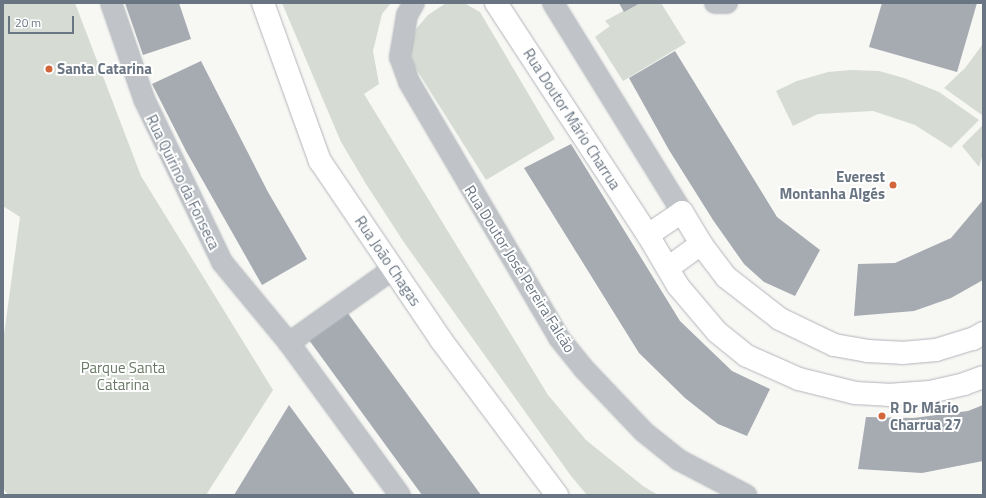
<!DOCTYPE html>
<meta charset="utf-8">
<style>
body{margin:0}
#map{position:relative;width:986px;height:498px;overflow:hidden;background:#f7f7f4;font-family:"Titillium Web",sans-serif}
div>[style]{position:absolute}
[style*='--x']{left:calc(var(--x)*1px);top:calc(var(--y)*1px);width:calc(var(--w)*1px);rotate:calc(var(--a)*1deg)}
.green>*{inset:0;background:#d6dbd4}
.building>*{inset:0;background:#a5abb1}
.roads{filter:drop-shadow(0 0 1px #b1b5ba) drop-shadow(0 0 1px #b1b5ba)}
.street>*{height:20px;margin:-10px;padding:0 10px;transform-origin:10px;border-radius:10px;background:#c0c3c7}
.secondary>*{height:22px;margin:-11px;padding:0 11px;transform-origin:11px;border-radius:11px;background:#fff}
.dots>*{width:11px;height:11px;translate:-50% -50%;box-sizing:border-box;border:2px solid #fff;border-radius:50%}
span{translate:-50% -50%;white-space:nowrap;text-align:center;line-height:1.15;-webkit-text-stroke:4px #fff;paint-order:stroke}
.poi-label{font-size:15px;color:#697582;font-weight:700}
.left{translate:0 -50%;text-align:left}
.right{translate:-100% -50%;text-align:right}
.street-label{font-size:15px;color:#697582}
.park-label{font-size:15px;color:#6a7a67}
.frame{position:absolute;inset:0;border:4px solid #697582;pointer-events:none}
.scale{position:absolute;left:8px;top:16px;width:66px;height:18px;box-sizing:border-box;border:2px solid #697582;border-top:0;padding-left:5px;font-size:12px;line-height:14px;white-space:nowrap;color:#697582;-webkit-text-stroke:3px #fff;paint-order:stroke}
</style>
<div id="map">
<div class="green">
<div style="clip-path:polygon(3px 3px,75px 3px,141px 176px,273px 390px,206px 495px,8px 495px,3px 488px,3px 342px,20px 217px,3px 206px)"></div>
<div style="clip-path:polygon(282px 3px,391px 3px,382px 14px,373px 51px,379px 84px,364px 94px,548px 395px,586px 440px,643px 486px,658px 495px,587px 495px,571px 476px,403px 241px,366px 184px,341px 142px)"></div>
<div style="clip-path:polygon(446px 3px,466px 4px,480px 12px,555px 139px,486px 180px,413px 64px,410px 47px,416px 29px,428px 15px)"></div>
<div style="clip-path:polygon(638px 3px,661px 3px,686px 43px,623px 81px,595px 37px,610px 26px,605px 21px)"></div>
<div style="clip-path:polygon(983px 44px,983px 114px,982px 115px,944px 88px,965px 68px)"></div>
<div style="clip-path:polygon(851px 70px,879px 71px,904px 78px,939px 92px,979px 120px,951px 148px,915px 125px,873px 111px,818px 114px,793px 126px,776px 91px,797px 81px,828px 72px)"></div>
<div style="clip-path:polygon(983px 125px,983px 154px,979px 167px,962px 146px)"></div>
</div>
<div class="building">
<div style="clip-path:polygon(125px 3px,179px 3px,191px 39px,143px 55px)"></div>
<div style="clip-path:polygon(619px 3px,640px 3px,624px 12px)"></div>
<div style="clip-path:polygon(882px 3px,977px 3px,957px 72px,869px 47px)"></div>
<div style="clip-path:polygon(675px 51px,777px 217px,820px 250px,795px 296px,764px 282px,744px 264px,713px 220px,669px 150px,629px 78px)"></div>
<div style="clip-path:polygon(201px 61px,268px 192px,307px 259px,262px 285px,186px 151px,152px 84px)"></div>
<div style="clip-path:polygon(571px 144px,680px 321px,732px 371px,770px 389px,747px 436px,718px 424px,685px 398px,639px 353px,524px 168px)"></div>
<div style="clip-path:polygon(983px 200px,983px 280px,951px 298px,914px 311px,854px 316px,858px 264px,895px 263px,951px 238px)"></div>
<div style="clip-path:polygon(347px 312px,481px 495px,422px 495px,309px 340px)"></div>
<div style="clip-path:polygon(289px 405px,355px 495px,234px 495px)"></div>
<div style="clip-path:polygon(983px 405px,983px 461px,922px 473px,858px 469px,866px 417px,913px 418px,968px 411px)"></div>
</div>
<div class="roads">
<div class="street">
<div style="--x:111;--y:3;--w:102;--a:71"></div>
<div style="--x:144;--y:99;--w:181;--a:64.4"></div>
<div style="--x:222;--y:262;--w:105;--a:50.4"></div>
<div style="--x:414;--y:3;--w:14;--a:120"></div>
<div style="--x:407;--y:15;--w:43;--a:99.5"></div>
<div style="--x:400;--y:57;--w:27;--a:70"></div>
<div style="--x:409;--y:82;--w:297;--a:59.6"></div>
<div style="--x:559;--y:338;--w:40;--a:51"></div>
<div style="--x:584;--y:369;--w:87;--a:46.4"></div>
<div style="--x:644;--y:432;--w:45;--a:38.7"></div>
<div style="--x:679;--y:460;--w:76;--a:27.6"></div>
<div style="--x:553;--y:3;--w:246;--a:58.3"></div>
<div style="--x:715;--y:3;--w:12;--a:0"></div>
<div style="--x:393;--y:269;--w:128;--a:144.6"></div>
<div style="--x:289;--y:343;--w:188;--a:53.9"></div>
</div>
<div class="secondary">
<div style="--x:263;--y:3;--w:168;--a:70.2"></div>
<div style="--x:320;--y:161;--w:216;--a:55.9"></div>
<div style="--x:441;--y:340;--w:194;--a:53.2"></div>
<div style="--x:496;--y:3;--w:277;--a:56.8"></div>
<div style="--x:648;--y:235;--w:59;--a:59.5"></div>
<div style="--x:678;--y:286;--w:60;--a:49.7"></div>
<div style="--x:717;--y:332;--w:38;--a:39"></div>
<div style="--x:747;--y:356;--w:57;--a:23.9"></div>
<div style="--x:799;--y:379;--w:58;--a:14"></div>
<div style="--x:855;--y:393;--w:33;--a:3"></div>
<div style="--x:888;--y:395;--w:42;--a:-4.1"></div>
<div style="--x:930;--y:392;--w:35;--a:-13"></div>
<div style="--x:964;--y:384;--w:20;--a:-20"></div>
<div style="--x:648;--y:235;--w:41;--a:-34.1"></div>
<div style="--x:682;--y:212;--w:37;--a:59"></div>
<div style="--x:701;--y:244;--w:41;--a:52.9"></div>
<div style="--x:726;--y:277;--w:68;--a:37.9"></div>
<div style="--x:780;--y:319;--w:60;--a:25.7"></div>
<div style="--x:834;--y:345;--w:34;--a:10"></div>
<div style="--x:867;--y:351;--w:35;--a:3"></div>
<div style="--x:902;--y:353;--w:34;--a:-5"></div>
<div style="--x:936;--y:350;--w:39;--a:-17"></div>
<div style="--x:973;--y:339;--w:12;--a:-31"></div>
<div style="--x:668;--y:268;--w:41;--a:-36"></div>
</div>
</div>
<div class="dots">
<div style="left:49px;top:69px;background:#d26539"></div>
<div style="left:893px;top:185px;background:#d26539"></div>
<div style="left:882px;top:416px;background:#d26539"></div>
</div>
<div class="poi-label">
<span class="left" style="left:57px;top:69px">Santa Catarina</span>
<span class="right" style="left:885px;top:185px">Everest<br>Montanha Algés</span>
<span class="left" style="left:890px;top:416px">R Dr Mário<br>Charrua 27</span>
</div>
<div class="street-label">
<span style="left:572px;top:119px;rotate:57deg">Rua Doutor Mário Charrua</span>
<span style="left:183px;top:182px;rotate:64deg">Rua Quirino da Fonseca</span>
<span style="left:388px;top:261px;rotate:56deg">Rua João Chagas</span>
<span style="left:520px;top:269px;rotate:58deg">Rua Doutor José Pereira Falcão</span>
</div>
<div class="park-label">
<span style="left:123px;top:376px">Parque Santa<br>Catarina</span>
</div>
<div class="frame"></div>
<div class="scale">20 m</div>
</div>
